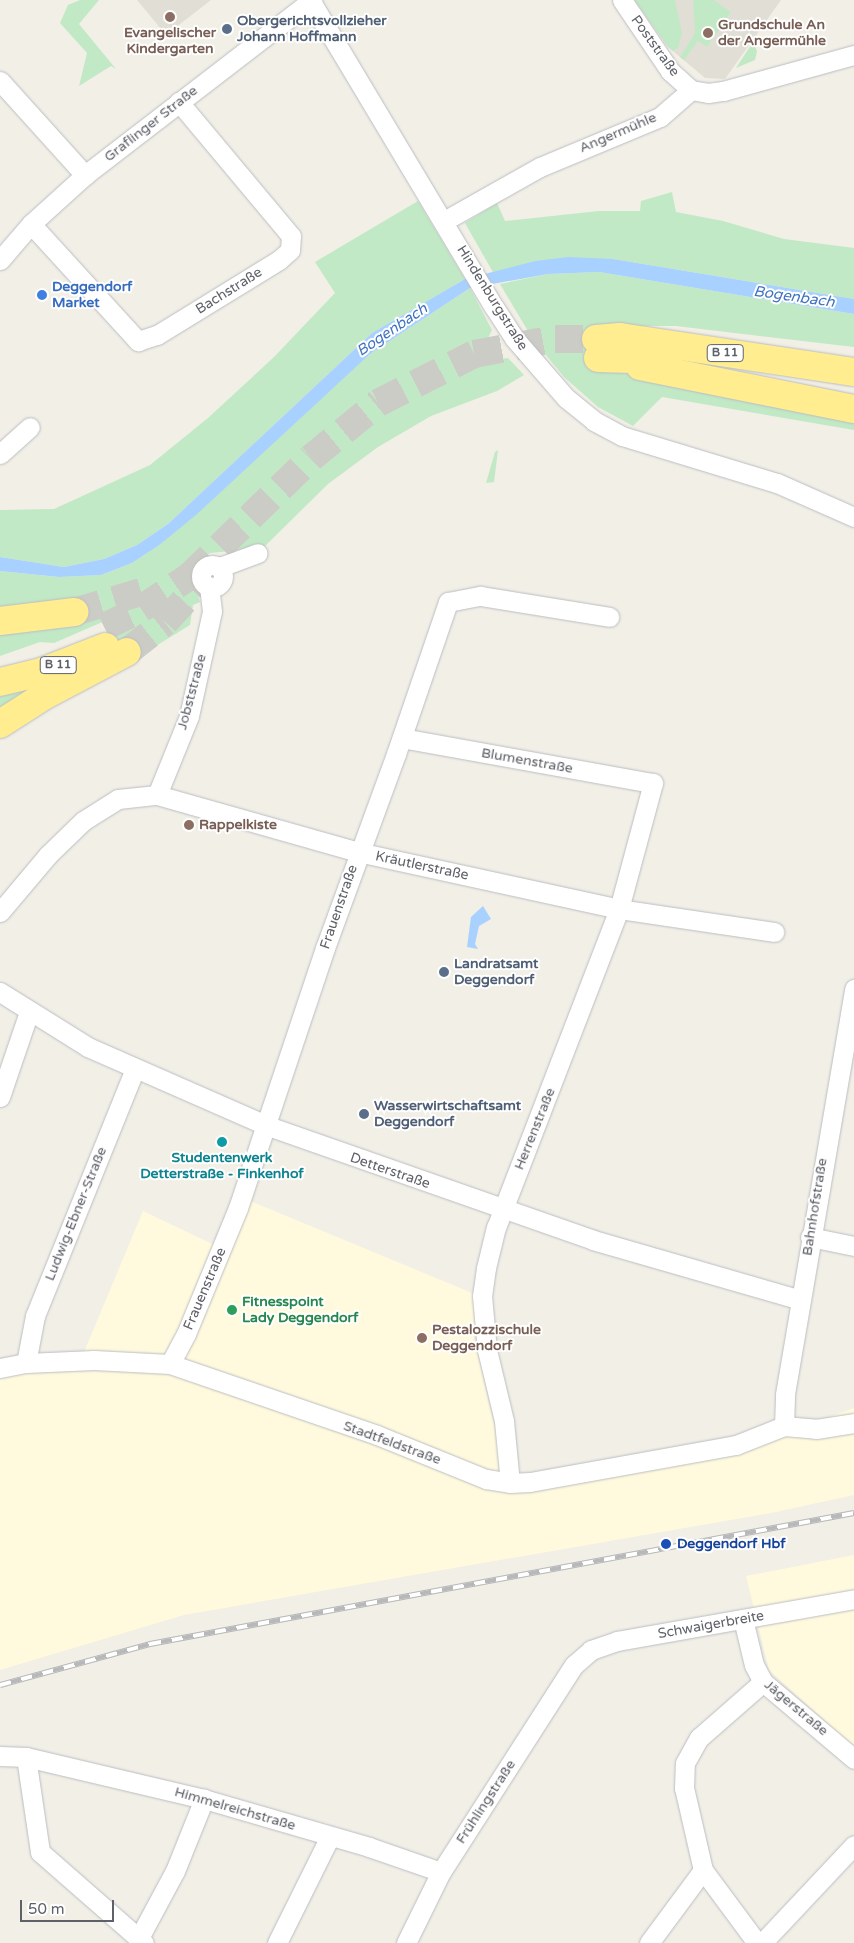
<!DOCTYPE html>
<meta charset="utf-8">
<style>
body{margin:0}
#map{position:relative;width:854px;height:1943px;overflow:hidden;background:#f1efe6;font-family:"Varela Round",sans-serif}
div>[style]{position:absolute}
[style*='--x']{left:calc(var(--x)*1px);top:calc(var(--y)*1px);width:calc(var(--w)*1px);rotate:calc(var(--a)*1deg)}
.commercial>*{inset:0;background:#fffadd}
.education>*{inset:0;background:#e1dfd5}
.green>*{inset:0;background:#c2e9c5}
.water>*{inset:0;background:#a8d1ff}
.highway-tunnel>*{height:28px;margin-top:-14px;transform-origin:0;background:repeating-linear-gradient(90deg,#ccccc6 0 28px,transparent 0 42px)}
.roads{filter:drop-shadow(0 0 1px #bbbdc2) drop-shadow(0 0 1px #bbbdc2)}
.minor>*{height:19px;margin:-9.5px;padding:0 9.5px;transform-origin:9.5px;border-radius:9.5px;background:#fff}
.minor>.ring{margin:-9.5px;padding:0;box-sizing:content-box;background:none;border:19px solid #fff;border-radius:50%}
.highway>*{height:28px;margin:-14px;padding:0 14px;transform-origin:14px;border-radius:14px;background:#ffed8f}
.rail>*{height:5.5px;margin-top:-2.75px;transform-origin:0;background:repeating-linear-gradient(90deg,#fff 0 11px,#b7b8b9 0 22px);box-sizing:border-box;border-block:1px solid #b7b8b9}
.dots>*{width:14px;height:14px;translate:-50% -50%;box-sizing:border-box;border:2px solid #fff;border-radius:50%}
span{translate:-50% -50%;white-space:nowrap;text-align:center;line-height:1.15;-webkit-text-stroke:4px #fff;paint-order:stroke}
.shield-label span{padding:1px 4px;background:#fff;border:1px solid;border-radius:4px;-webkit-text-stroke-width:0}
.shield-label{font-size:12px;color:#5e6168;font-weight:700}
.service-label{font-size:14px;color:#4e5e75;font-weight:700}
.left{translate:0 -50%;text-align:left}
.education-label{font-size:14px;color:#785e54;font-weight:700}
.street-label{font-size:14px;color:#5e6168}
.shop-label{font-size:14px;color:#366cbe;font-weight:700}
.culture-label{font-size:14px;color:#0d838f;font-weight:700}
.leisure-label{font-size:14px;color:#27864d;font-weight:700}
.transit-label{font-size:14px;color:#164399;font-weight:700}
.water-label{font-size:15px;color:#4073c2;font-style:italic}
.scale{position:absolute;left:20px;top:1900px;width:94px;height:22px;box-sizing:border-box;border:2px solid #5e6168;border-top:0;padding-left:6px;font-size:15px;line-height:18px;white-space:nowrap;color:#5e6168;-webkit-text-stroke:4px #fff;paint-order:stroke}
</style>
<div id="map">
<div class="commercial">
<div style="clip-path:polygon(248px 1200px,477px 1295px,474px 1338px,507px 1481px,821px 1420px,854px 1408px,854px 1495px,771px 1513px,184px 1615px,0 1670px,0 1376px,79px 1364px,143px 1211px,225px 1250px)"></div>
<div style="clip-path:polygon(854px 1555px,854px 1747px,769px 1670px,746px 1576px)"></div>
</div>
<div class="education">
<div style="clip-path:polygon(137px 0,211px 0,166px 35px)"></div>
<div style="clip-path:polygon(634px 0,781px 0,725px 79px,705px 78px,668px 47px)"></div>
</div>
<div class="green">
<div style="clip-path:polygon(80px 0,99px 0,79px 24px,116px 69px,111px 66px,79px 86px,87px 53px,60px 23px,68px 5px)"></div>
<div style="clip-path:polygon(635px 0,675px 0,682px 33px,678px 48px,673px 51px,668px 47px)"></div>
<div style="clip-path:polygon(693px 0,714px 0,731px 12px,707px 47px,698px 41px,684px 60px,680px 57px,695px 33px)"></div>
<div style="clip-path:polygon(753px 42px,757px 51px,755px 60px,736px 68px)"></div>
<div style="clip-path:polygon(672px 192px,676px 212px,723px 221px,784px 239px,854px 248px,854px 299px,613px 259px,535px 261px,494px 274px,465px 223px,497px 203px,505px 221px,599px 211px,640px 211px,641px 201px)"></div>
<div style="clip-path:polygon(418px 201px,465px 279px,372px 333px,168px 524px,137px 545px,104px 559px,64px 567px,0 557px,0 510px,54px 509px,150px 465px,208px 418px,274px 357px,335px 293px,315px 262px)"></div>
<div style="clip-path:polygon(599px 272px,854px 314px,854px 347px,676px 326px,596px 326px,598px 371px,680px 378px,854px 414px,854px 430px,662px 397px,633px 426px,598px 407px,564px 377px,532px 338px,500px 284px,548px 274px)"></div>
<div style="clip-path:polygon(470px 288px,492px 330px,479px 356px,483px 361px,508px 358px,524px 375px,497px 391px,431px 416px,378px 447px,328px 484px,263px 548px,210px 553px,191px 568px,200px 602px,193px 605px,190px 625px,130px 662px,107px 620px,54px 643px,40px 642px,0 656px,0 571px,59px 577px,101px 575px,132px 563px,158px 546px,370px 354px)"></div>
<div style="clip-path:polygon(498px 450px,494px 482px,486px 483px,495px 452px)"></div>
<div style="clip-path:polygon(48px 676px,0 717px,0 696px,27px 689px)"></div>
</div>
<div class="water">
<div style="clip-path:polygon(568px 257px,613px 259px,854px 299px,854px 314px,599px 272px,548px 274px,470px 288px,370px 354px,196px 515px,158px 546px,132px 563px,101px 575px,59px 577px,0 571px,0 557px,64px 567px,104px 559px,137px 545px,168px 524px,372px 333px,465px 279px,535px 261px)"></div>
<div style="clip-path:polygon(483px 906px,491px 919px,479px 926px,475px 944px,478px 949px,467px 947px,471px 917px)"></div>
</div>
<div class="highway-tunnel">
<div style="--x:74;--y:612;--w:80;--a:-16.6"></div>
<div style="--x:104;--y:627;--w:41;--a:-25.9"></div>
<div style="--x:141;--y:609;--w:59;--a:-34"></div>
<div style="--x:190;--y:576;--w:169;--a:-44.3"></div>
<div style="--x:311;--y:458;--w:87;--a:-39.4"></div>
<div style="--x:378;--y:403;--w:108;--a:-27"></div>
<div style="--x:474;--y:354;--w:82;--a:-10.5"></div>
<div style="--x:555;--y:339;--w:41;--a:0"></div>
<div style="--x:127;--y:652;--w:48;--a:-38.3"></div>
<div style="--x:165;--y:622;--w:58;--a:-47.8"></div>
</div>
<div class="roads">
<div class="minor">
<div style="--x:310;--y:0;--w:358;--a:59.1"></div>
<div style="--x:494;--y:307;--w:37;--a:57"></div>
<div style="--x:514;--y:338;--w:79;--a:49.1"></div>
<div style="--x:566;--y:398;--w:36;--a:39"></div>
<div style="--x:594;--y:421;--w:32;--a:28"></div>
<div style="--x:622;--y:436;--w:162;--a:16.9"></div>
<div style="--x:777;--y:483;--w:84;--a:23.8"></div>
<div style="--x:622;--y:0;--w:86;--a:55.9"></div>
<div style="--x:670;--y:71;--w:28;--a:42"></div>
<div style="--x:691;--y:90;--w:17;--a:10"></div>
<div style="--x:708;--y:93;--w:15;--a:-8"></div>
<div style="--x:723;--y:91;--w:136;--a:-15.4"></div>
<div style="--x:0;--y:81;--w:127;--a:47.9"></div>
<div style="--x:444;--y:221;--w:110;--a:-29.4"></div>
<div style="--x:540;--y:167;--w:130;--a:-22.6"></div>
<div style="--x:660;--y:117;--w:41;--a:-41.1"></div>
<div style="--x:31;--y:224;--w:159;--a:47.6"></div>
<div style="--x:138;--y:341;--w:20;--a:-18"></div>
<div style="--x:157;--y:335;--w:143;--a:-31.6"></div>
<div style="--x:279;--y:260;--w:15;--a:-42"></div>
<div style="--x:290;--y:250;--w:14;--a:-86"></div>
<div style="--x:291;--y:236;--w:175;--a:-129.9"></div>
<div style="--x:0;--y:260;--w:48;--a:-49.3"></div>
<div style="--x:31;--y:224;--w:73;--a:-42.2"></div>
<div style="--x:85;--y:175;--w:287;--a:-37.6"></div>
<div style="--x:0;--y:454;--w:40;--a:-42"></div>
<div class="ring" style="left:201px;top:565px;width:3px;height:3px"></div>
<div style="--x:220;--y:567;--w:40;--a:-20.2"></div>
<div style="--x:402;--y:738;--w:255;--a:10.2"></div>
<div style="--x:653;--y:783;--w:131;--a:105.1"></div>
<div style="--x:619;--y:909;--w:341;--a:111.1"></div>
<div style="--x:496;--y:1227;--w:42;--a:103.7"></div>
<div style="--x:486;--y:1268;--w:28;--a:98"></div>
<div style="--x:482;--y:1296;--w:54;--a:84.7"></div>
<div style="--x:487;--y:1350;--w:73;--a:76.5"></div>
<div style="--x:504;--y:1421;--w:62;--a:84.5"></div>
<div style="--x:157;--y:795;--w:85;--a:-67.9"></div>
<div style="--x:189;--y:716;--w:107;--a:-77.6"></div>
<div style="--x:212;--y:611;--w:25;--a:-97"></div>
<div style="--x:0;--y:912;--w:75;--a:-49.9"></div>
<div style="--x:48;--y:855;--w:49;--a:-44.2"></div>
<div style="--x:83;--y:821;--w:41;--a:-32.2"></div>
<div style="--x:118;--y:799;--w:39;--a:-6"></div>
<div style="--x:157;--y:795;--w:209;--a:15.8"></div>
<div style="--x:358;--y:852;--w:267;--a:12.3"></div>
<div style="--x:619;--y:909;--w:157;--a:8.4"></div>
<div style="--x:0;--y:992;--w:104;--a:32"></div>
<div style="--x:88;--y:1047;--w:197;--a:23.7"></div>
<div style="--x:268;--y:1126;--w:344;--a:19.3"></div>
<div style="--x:593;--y:1240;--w:216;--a:16.1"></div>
<div style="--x:0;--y:1097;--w:90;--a:-71.2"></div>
<div style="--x:810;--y:1237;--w:45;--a:11.6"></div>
<div style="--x:26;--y:1363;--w:48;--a:-79.2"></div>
<div style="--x:35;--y:1316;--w:267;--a:-68"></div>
<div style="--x:170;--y:1364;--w:34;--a:-62"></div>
<div style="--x:186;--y:1334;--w:136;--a:-67.6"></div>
<div style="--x:238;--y:1208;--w:274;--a:-71.5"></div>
<div style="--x:325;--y:948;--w:207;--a:-69.9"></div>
<div style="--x:396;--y:754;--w:161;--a:-71.1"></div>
<div style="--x:448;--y:602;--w:33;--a:-11"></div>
<div style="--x:480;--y:596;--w:131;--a:9.2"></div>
<div style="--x:0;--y:1368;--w:26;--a:-11"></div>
<div style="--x:26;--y:1363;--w:68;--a:-2.5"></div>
<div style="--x:94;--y:1360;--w:76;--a:3"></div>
<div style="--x:170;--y:1364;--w:219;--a:18.9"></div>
<div style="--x:377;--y:1435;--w:118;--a:22"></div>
<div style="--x:486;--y:1479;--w:24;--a:9"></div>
<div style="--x:510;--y:1483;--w:20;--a:-3"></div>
<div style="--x:530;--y:1482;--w:209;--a:-10.2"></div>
<div style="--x:736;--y:1445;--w:52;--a:-21.6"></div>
<div style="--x:784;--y:1426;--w:32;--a:5"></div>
<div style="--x:816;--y:1429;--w:38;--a:-9"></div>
<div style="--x:784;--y:1426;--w:32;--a:-88"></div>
<div style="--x:785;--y:1394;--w:411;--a:-80.3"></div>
<div style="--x:743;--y:1619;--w:47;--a:76.6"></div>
<div style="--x:754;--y:1665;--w:19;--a:62"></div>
<div style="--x:763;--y:1682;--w:119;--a:40.2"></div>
<div style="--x:0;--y:1756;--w:26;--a:2"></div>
<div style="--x:26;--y:1757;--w:183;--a:13.3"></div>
<div style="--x:204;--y:1799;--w:172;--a:16.2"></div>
<div style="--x:369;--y:1847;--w:76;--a:19.1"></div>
<div style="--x:26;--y:1757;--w:96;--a:81.6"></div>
<div style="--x:40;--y:1852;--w:138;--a:41.2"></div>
<div style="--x:139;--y:1938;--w:76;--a:-61.8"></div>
<div style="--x:175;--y:1871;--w:78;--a:-68.1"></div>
<div style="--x:277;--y:1943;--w:119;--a:-63.6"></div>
<div style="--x:406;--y:1943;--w:79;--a:-63.8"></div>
<div style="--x:441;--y:1872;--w:246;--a:-57.3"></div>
<div style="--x:574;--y:1665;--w:23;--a:-41"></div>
<div style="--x:591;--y:1650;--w:28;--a:-19"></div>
<div style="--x:617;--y:1641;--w:241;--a:-10"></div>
<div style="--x:649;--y:1943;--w:91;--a:-53.5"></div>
<div style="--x:757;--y:1943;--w:91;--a:-126.5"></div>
<div style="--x:703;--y:1870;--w:84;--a:-103"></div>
<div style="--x:684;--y:1788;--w:25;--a:-88"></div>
<div style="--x:685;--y:1763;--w:29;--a:-61"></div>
<div style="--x:699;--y:1738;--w:85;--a:-41.2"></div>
<div style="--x:762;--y:1943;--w:134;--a:-46.8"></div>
</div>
<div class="highway">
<div style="--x:596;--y:339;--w:24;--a:-5"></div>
<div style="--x:620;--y:337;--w:237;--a:8.5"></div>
<div style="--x:598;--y:358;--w:66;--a:1.7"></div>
<div style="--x:640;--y:366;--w:218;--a:11.4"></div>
<div style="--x:0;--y:621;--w:75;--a:-6.9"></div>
<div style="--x:0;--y:682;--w:42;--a:-13.7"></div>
<div style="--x:41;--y:672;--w:69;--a:-21.3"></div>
<div style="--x:0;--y:724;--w:56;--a:-32.6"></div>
<div style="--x:47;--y:694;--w:90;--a:-27.7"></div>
</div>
</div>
<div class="rail">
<div style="--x:0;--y:1685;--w:156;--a:-15.3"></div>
<div style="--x:150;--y:1644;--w:716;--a:-10.54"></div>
</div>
<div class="dots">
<div style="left:170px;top:17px;background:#8d6e63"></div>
<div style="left:227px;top:29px;background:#5c6f8a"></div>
<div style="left:708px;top:33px;background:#8d6e63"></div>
<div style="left:42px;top:295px;background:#3f7fe0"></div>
<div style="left:189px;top:825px;background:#8d6e63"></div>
<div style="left:444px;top:972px;background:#5c6f8a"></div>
<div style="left:364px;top:1114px;background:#5c6f8a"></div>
<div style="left:222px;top:1142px;background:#0f9aa8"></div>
<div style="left:232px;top:1310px;background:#2e9e5b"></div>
<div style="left:422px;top:1338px;background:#8d6e63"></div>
<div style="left:666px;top:1544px;background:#1a4fb4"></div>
</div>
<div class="shield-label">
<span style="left:725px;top:353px">B 11</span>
<span style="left:58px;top:665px">B 11</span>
</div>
<div class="service-label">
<span class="left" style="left:237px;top:29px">Obergerichtsvollzieher<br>Johann Hoffmann</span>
<span class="left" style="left:454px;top:972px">Landratsamt<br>Deggendorf</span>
<span class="left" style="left:374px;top:1114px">Wasserwirtschaftsamt<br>Deggendorf</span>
</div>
<div class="education-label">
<span class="left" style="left:718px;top:33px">Grundschule An<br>der Angermühle</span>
<span style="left:170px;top:41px">Evangelischer<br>Kindergarten</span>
<span class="left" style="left:199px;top:825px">Rappelkiste</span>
<span class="left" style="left:432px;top:1338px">Pestalozzischule<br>Deggendorf</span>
</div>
<div class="street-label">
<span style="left:655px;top:46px;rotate:54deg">Poststraße</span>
<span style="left:151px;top:124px;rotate:-38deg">Graflinger Straße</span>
<span style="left:618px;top:133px;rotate:-23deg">Angermühle</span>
<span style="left:229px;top:291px;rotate:-32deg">Bachstraße</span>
<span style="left:492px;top:298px;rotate:58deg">Hindenburgstraße</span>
<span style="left:192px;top:692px;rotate:-75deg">Jobststraße</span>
<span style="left:527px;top:761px;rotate:10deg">Blumenstraße</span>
<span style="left:422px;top:866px;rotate:12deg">Kräutlerstraße</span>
<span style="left:339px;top:907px;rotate:-71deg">Frauenstraße</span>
<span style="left:535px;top:1129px;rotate:-68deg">Herrenstraße</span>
<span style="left:390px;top:1171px;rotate:19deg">Detterstraße</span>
<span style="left:815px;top:1207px;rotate:-81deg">Bahnhofstraße</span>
<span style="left:76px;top:1214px;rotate:-68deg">Ludwig-Ebner-Straße</span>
<span style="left:205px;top:1289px;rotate:-67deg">Frauenstraße</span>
<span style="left:392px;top:1443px;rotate:20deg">Stadtfeldstraße</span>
<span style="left:711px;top:1625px;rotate:-10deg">Schwaigerbreite</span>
<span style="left:796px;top:1708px;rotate:40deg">Jägerstraße</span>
<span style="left:486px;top:1802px;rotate:-57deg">Frühlingstraße</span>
<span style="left:235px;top:1809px;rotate:16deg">Himmelreichstraße</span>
</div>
<div class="shop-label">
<span class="left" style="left:52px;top:295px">Deggendorf<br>Market</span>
</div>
<div class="culture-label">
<span style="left:222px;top:1166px">Studentenwerk<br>Detterstraße - Finkenhof</span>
</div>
<div class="leisure-label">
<span class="left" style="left:242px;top:1310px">Fitnesspoint<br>Lady Deggendorf</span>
</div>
<div class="transit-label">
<span class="left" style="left:677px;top:1544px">Deggendorf Hbf</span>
</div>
<div class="water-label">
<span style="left:794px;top:297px;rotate:8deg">Bogenbach</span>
<span style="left:392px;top:330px;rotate:-34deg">Bogenbach</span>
</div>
<div class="scale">50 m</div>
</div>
